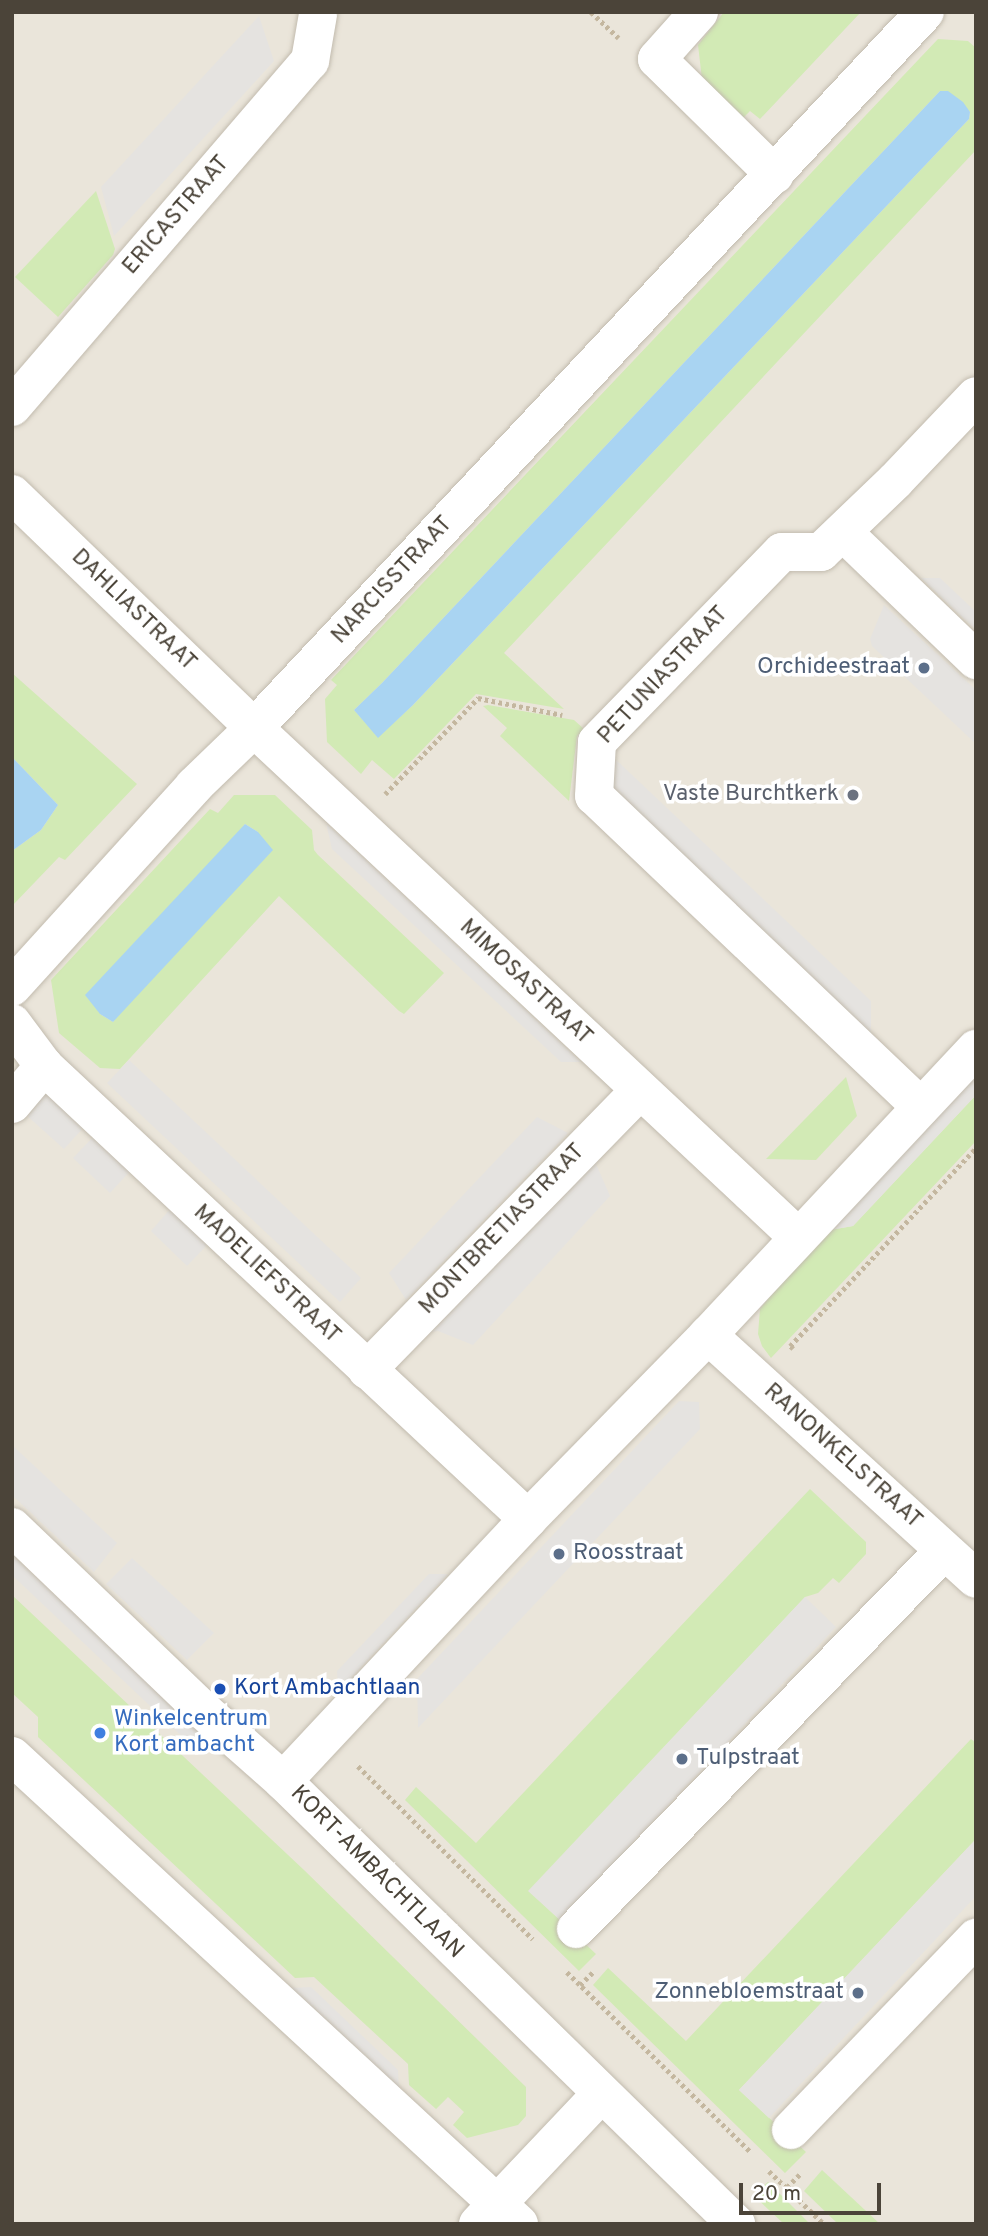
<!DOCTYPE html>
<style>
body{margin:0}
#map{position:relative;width:988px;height:2236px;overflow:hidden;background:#f6f3ec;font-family:Overpass,sans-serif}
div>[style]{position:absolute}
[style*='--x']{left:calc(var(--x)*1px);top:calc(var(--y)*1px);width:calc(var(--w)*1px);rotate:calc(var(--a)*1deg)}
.residential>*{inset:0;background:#eae5da}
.green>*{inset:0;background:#d2eab5}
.parking>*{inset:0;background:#e5e3e0}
.water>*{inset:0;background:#a9d4f2}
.path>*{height:4.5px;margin-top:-2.25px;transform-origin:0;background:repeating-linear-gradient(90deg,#c4b79f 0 3.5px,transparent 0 7px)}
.roads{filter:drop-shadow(0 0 2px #c2bbae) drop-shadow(0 0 2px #c2bbae)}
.minor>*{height:38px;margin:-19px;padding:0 19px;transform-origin:19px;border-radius:19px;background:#fff}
.dots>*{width:19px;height:19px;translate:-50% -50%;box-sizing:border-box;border:4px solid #fff;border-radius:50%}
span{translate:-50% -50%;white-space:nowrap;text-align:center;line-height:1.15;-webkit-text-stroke:7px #fff;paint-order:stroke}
.street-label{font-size:23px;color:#4b4439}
.service-label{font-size:23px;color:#4e5e75}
.right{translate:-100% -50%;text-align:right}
.left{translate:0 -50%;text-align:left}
.worship-label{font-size:23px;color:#5b616d}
.transit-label{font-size:23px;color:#164399}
.shop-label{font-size:23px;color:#366cbe}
.frame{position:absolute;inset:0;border:14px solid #4b4439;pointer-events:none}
.scale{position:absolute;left:739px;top:2183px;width:142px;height:32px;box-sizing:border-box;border:4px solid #4b4439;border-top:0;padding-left:9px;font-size:21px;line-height:24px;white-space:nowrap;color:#4b4439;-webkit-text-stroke:5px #fff;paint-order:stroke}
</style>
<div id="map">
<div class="residential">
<div style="clip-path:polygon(12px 12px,976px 12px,976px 2224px,12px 2224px)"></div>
</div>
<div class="green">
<div style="clip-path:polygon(724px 12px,861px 12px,760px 119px,750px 111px,743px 118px,702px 79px,698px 45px)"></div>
<div style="clip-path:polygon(evenodd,938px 39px,968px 41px,976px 48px,976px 150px,504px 653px,564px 709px,476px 694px,394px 779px,372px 760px,361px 774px,327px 742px,325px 699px,337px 685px,331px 680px,938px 39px,940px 91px,970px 112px,969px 119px,413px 705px,378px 737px,354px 710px,382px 683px,940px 91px)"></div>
<div style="clip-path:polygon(96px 191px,115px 249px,113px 255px,58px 317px,15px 277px)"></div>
<div style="clip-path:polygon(12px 673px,137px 784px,65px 860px,59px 857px,12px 906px,12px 851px,41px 830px,58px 805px,12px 757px)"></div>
<div style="clip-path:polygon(488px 705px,574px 720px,584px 729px,577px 736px,569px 801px,500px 736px,507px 728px,483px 706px)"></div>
<div style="clip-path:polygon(evenodd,234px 795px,275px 795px,312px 830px,314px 850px,318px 855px,444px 973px,404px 1014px,399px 1011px,279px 896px,120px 1069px,100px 1068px,59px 1033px,51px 980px,210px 809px,218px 813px,234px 795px,245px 824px,258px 832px,113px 1022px,100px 1014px,245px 824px)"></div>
<div style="clip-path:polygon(846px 1077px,857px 1116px,816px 1160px,766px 1159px)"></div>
<div style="clip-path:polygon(976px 1095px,976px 1141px,771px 1358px,762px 1346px,758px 1334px,760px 1309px,767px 1300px,830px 1230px,853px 1226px)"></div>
<div style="clip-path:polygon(810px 1489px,866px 1542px,866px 1554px,839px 1583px,833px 1578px,818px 1593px,805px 1597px,529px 1891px,596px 1954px,579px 1971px,405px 1800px,416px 1787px,476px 1843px)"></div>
<div style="clip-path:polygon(12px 1595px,304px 1870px,526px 2087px,526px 2116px,518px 2125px,467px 2138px,453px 2125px,464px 2112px,448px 2097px,436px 2109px,409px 2085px,408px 2064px,314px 1977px,295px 1978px,38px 1737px,38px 1717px,12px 1693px)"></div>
<div style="clip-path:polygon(971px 1739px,976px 1743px,976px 1839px,739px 2090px,806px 2152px,785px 2173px,593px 1985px,608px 1968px,686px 2041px)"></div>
<div style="clip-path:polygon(822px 2170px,836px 2183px,880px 2224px,838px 2224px,804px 2191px)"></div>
<div style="clip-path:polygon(768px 2182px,810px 2224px,784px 2224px,753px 2195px)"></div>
</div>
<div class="parking">
<div style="clip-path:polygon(259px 16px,274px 61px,114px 236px,101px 187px)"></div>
<div style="clip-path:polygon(921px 578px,940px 578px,976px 612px,976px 630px)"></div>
<div style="clip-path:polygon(884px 605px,976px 690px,976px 744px,872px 646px,870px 639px)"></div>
<div style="clip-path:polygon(612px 756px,871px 1001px,871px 1040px,610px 797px)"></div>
<div style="clip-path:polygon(326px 823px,581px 1062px,561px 1062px,332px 849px)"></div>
<div style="clip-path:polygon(129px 1060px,361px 1278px,340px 1302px,107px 1083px)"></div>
<div style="clip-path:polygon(976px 1075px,976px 1095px,853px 1226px,830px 1230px)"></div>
<div style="clip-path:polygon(46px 1089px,85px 1126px,64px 1149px,24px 1113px)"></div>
<div style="clip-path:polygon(537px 1117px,568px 1133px,406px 1300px,389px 1273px)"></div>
<div style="clip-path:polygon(95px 1135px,132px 1169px,110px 1193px,73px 1158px)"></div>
<div style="clip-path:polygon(598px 1156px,596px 1164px,610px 1196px,473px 1345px,438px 1331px,431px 1332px)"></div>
<div style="clip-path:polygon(172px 1207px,210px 1242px,187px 1266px,151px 1231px)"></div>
<div style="clip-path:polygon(679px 1401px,699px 1402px,700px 1429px,418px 1728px,417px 1679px)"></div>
<div style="clip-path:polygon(12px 1445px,117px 1543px,94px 1572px,12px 1495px)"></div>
<div style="clip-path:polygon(12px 1555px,205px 1737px,187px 1741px,12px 1575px)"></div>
<div style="clip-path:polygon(132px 1558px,214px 1633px,187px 1660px,106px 1584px)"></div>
<div style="clip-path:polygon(429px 1574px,448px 1574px,338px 1692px,337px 1671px)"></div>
<div style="clip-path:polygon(805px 1597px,836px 1627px,560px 1920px,528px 1891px)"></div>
<div style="clip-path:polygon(976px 1839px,976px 1896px,769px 2118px,739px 2090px)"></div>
<div style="clip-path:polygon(311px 1987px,398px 2070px,399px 2089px,290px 1988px)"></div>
</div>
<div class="water">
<div style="clip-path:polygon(940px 91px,948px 91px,963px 102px,970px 112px,969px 119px,413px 705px,378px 738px,354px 710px,382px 683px)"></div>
<div style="clip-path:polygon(12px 757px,58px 805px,41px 830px,12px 851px)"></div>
<div style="clip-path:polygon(245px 824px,258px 832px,273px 850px,113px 1022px,100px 1014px,85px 995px)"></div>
</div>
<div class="path">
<div style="--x:591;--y:12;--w:38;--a:43"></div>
<div style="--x:385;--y:794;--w:134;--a:-45.9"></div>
<div style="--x:478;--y:698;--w:86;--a:11.4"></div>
<div style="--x:793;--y:1349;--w:4;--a:-135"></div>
<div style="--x:790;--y:1346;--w:272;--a:-46.8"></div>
<div style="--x:358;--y:1766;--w:246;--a:44.7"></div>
<div style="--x:567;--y:1972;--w:257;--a:44.4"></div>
<div style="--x:580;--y:1985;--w:20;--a:-45"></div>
<div style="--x:769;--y:2171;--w:76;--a:43.9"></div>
<div style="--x:787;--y:2187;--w:20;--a:-45"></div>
</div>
<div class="roads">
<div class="minor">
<div style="--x:699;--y:12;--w:63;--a:131.8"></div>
<div style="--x:657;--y:59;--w:165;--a:44.5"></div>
<div style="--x:12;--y:407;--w:457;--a:-49.3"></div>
<div style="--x:310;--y:61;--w:48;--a:-80.3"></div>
<div style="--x:12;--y:494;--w:337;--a:44"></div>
<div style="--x:254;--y:728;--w:745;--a:43.1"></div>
<div style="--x:843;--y:532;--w:185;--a:43.9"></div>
<div style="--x:12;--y:987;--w:271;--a:-47.8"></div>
<div style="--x:194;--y:786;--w:83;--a:-44"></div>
<div style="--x:254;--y:728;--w:981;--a:-46.86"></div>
<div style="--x:12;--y:1023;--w:54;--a:53.3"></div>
<div style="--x:44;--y:1066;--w:663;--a:43.11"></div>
<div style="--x:12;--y:1104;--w:50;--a:-49.9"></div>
<div style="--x:921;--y:1107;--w:451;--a:-136.4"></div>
<div style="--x:594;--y:796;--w:54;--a:-86.8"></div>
<div style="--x:597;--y:742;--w:265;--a:-45.8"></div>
<div style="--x:782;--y:552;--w:39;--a:0"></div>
<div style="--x:821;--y:552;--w:103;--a:-43.8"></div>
<div style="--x:895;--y:481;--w:117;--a:-46.4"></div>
<div style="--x:708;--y:1335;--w:362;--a:42.3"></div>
<div style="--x:367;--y:1370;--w:391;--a:-45.7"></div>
<div style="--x:12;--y:1527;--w:266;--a:43.8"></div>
<div style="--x:204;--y:1711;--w:106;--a:41.5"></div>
<div style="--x:283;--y:1781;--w:634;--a:44.36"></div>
<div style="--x:12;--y:1756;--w:690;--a:42.71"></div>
<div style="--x:283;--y:1781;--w:359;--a:-46.9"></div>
<div style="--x:528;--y:1519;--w:257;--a:-45.6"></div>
<div style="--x:708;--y:1335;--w:392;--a:-46.9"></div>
<div style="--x:576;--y:1929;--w:528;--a:-45.77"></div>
<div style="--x:791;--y:2130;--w:267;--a:-46.1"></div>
<div style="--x:478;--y:2224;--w:179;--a:-46.6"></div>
</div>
</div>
<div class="dots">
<div style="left:924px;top:668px;background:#5c6f8a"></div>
<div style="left:853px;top:795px;background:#6b7280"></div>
<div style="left:559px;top:1554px;background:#5c6f8a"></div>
<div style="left:220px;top:1689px;background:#1a4fb4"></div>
<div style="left:100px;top:1733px;background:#3f7fe0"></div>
<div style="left:682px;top:1759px;background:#5c6f8a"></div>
<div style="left:858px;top:1993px;background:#5c6f8a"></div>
</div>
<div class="street-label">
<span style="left:177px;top:216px;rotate:-49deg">ERICASTRAAT</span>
<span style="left:393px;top:581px;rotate:-47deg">NARCISSTRAAT</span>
<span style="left:133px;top:611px;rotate:44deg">DAHLIASTRAAT</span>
<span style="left:664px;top:676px;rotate:-47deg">PETUNIASTRAAT</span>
<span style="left:525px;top:983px;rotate:43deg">MIMOSASTRAAT</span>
<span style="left:503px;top:1230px;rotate:-46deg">MONTBRETIASTRAAT</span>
<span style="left:266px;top:1275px;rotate:43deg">MADELIEFSTRAAT</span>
<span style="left:842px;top:1457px;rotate:42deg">RANONKELSTRAAT</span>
<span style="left:376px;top:1873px;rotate:45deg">KORT-AMBACHTLAAN</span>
</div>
<div class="service-label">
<span class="right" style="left:910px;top:668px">Orchideestraat</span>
<span class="left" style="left:573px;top:1554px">Roosstraat</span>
<span class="left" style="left:696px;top:1759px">Tulpstraat</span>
<span class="right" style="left:844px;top:1993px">Zonnebloemstraat</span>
</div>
<div class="worship-label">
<span class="right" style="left:839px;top:795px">Vaste Burchtkerk</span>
</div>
<div class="transit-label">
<span class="left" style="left:234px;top:1689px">Kort Ambachtlaan</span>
</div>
<div class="shop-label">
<span class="left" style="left:114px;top:1733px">Winkelcentrum<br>Kort ambacht</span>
</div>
<div class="frame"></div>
<div class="scale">20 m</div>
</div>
